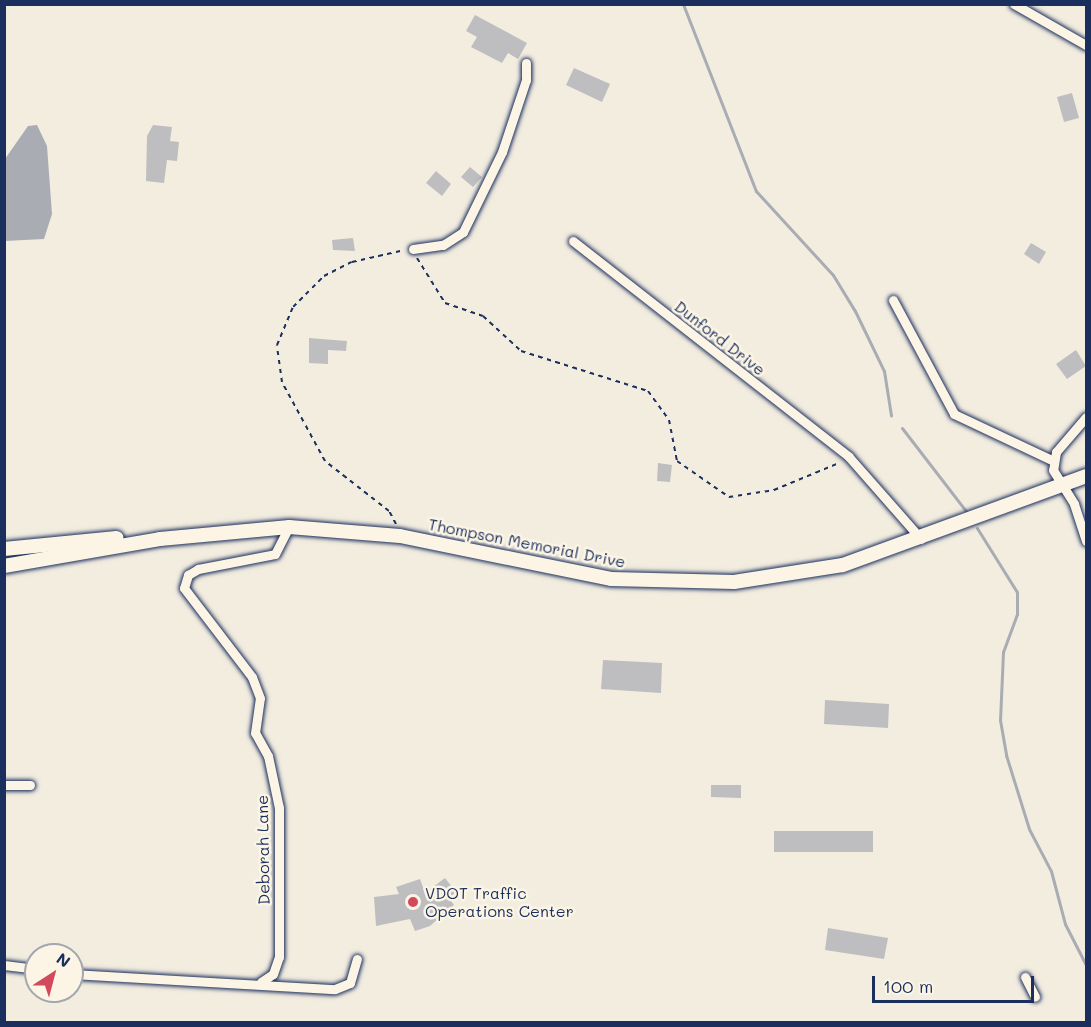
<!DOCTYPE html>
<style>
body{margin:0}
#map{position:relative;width:1091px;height:1027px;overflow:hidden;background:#f3ede0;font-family:Mali,sans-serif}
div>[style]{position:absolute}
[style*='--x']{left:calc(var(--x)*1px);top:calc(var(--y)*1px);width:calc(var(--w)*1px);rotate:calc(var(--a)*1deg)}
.water>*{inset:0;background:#a9acb3}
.stream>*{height:3px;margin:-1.5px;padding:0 1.5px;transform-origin:1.5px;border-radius:1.5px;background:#a9acb3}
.building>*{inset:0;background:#bebec0}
.path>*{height:2px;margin-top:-1px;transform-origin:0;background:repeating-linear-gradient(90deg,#1b2f5e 0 4.5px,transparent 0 9px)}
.roads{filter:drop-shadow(0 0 2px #1b2f5e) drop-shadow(0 0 2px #1b2f5e)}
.street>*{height:9px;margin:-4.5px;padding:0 4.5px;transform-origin:4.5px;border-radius:4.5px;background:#fcf5e5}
.secondary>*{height:14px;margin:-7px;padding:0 7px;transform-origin:7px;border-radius:7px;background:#fcf5e5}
.dots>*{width:16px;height:16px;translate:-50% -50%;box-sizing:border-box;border:3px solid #fcf5e5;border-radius:50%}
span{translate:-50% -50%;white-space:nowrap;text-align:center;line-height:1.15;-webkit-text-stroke:5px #fcf5e5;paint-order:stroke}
.street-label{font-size:16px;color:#1b2f5e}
.poi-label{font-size:16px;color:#1b2f5e}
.left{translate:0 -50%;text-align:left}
.frame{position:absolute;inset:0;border:6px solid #1b2f5e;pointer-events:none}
.north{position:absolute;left:24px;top:943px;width:60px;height:60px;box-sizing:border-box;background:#fcf5e5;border:2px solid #a2a6af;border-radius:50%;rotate:36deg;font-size:16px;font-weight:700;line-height:24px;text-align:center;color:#1b2f5e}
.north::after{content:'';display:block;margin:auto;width:21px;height:27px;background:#d1495b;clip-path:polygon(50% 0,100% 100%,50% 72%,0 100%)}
.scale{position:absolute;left:872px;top:976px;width:162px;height:27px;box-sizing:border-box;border:3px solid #1b2f5e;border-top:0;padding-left:8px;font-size:18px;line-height:21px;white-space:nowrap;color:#1b2f5e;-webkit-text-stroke:4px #fcf5e5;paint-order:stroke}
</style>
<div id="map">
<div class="water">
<div style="clip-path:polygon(37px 125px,47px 146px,52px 214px,44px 239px,5px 241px,5px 159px,28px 126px)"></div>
</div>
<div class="stream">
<div style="--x:683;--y:4;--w:201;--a:68.7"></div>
<div style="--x:756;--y:191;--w:114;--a:47.5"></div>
<div style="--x:833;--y:275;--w:42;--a:58.6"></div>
<div style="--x:855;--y:311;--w:67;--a:64.2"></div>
<div style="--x:884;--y:371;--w:45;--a:81"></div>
<div style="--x:902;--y:428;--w:105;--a:52.4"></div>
<div style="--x:977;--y:528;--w:75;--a:58"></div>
<div style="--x:1017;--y:592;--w:22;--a:90"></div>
<div style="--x:1017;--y:614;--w:40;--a:110.2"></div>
<div style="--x:1003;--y:652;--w:68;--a:92.5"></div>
<div style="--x:1000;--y:720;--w:36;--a:80"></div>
<div style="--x:1006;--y:755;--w:77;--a:72.7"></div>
<div style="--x:1029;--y:829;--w:47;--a:62.4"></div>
<div style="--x:1051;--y:871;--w:55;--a:75.2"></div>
<div style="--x:1065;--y:924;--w:46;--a:62.9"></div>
</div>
<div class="building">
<div style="clip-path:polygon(475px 15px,527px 43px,518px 59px,508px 53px,502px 63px,471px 47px,477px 37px,466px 31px)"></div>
<div style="clip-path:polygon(574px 68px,610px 84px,602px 102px,566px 85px)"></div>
<div style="clip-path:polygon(1072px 93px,1079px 118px,1064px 122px,1057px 97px)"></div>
<div style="clip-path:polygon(153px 125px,172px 127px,170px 141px,179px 142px,177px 161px,167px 160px,164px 183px,146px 181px,147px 136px)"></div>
<div style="clip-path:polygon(470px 167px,482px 177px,473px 187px,461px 177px)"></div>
<div style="clip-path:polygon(436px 171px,451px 184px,442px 196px,426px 183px)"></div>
<div style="clip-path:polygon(353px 238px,355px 251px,333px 250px,332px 240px)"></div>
<div style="clip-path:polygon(1031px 243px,1046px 252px,1039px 264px,1024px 254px)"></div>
<div style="clip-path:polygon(309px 338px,347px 341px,346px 351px,328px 350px,328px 364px,309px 363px)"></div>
<div style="clip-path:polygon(1076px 350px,1086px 366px,1067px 379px,1056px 364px)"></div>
<div style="clip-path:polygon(658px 463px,672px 465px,670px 482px,657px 481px)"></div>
<div style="clip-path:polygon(603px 660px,662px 663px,661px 693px,601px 689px)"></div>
<div style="clip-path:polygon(825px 700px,889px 704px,888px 728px,824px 724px)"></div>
<div style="clip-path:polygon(711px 785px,741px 785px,741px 798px,711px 797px)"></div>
<div style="clip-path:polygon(774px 831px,873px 831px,873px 852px,774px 852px)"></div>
<div style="clip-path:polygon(445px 878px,456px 892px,449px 898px,454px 905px,430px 926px,415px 931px,410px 919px,376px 926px,374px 897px,399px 894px,396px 887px,420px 879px,425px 893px)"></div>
<div style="clip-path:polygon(828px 928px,888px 938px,884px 959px,825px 950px)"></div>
</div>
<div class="path">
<div style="--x:417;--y:258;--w:53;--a:58.1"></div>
<div style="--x:445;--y:303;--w:40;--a:18.9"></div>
<div style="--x:483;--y:316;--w:52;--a:42.6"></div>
<div style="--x:521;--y:351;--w:133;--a:17.5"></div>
<div style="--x:648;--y:391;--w:36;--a:54"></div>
<div style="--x:669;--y:420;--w:42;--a:79"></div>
<div style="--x:677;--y:461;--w:63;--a:34.7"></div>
<div style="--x:729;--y:497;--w:46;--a:-8.8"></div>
<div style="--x:774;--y:490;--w:70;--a:-22.6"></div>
<div style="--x:396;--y:524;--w:15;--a:-118"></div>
<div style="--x:389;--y:511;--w:81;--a:-142"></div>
<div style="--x:325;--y:461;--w:90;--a:-118.6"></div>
<div style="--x:282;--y:382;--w:37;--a:-98"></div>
<div style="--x:277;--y:345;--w:41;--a:-67.2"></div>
<div style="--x:293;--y:307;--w:44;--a:-45"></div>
<div style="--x:324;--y:276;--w:31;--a:-27"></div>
<div style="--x:352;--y:262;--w:54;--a:-12.8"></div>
</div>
<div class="roads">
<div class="street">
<div style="--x:1014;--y:4;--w:83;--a:29.7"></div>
<div style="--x:573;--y:241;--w:350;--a:38"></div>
<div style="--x:849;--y:457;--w:109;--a:48.7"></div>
<div style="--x:413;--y:249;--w:30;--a:-8"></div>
<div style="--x:443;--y:245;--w:24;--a:-33"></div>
<div style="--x:463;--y:232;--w:89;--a:-64"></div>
<div style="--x:502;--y:152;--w:76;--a:-71.6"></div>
<div style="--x:526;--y:80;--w:17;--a:-90"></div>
<div style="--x:893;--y:300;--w:129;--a:61.8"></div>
<div style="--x:954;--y:414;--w:110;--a:25.2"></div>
<div style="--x:1086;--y:417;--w:46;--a:130.6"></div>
<div style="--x:1056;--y:452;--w:18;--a:99"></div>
<div style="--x:1053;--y:470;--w:40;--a:58"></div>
<div style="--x:1074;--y:504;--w:39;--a:72"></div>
<div style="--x:4;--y:785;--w:26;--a:0"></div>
<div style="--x:4;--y:965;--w:32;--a:7"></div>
<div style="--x:72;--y:974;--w:263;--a:3.3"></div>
<div style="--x:335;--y:989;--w:16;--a:-22"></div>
<div style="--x:350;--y:983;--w:25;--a:-74"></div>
<div style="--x:1025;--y:977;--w:22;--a:63"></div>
<div style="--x:261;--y:982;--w:14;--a:-34"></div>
<div style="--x:273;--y:974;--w:18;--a:-71"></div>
<div style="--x:279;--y:957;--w:149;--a:-90"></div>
<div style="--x:279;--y:808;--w:53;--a:-101.9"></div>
<div style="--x:268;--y:756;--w:26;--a:-119"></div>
<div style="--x:255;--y:733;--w:35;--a:-82"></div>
<div style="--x:260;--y:698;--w:22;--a:-111"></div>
<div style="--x:252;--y:677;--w:112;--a:-127.4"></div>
<div style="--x:184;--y:588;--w:14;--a:-73"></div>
<div style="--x:188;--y:575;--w:12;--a:-31"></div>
<div style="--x:198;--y:569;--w:78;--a:-11"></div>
<div style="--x:275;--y:554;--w:30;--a:-63"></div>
</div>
<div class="secondary">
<div style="--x:4;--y:549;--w:113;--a:-5.6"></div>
<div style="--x:4;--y:566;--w:158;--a:-9.8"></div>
<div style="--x:160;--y:539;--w:130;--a:-5.3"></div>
<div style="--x:289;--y:527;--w:111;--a:4.6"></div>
<div style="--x:400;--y:536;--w:215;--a:11.5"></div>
<div style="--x:611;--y:579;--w:123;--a:1.4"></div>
<div style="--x:734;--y:582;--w:110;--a:-8.9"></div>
<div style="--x:843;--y:565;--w:259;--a:-20.1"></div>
</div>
</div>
<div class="dots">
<div style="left:413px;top:902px;background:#d1495b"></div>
</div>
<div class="street-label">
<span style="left:720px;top:338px;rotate:38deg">Dunford Drive</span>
<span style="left:527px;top:543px;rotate:11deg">Thompson Memorial Drive</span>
<span style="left:263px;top:850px;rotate:-91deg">Deborah Lane</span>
</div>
<div class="poi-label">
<span class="left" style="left:425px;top:902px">VDOT Traffic<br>Operations Center</span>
</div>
<div class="frame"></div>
<div class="north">N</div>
<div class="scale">100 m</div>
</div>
